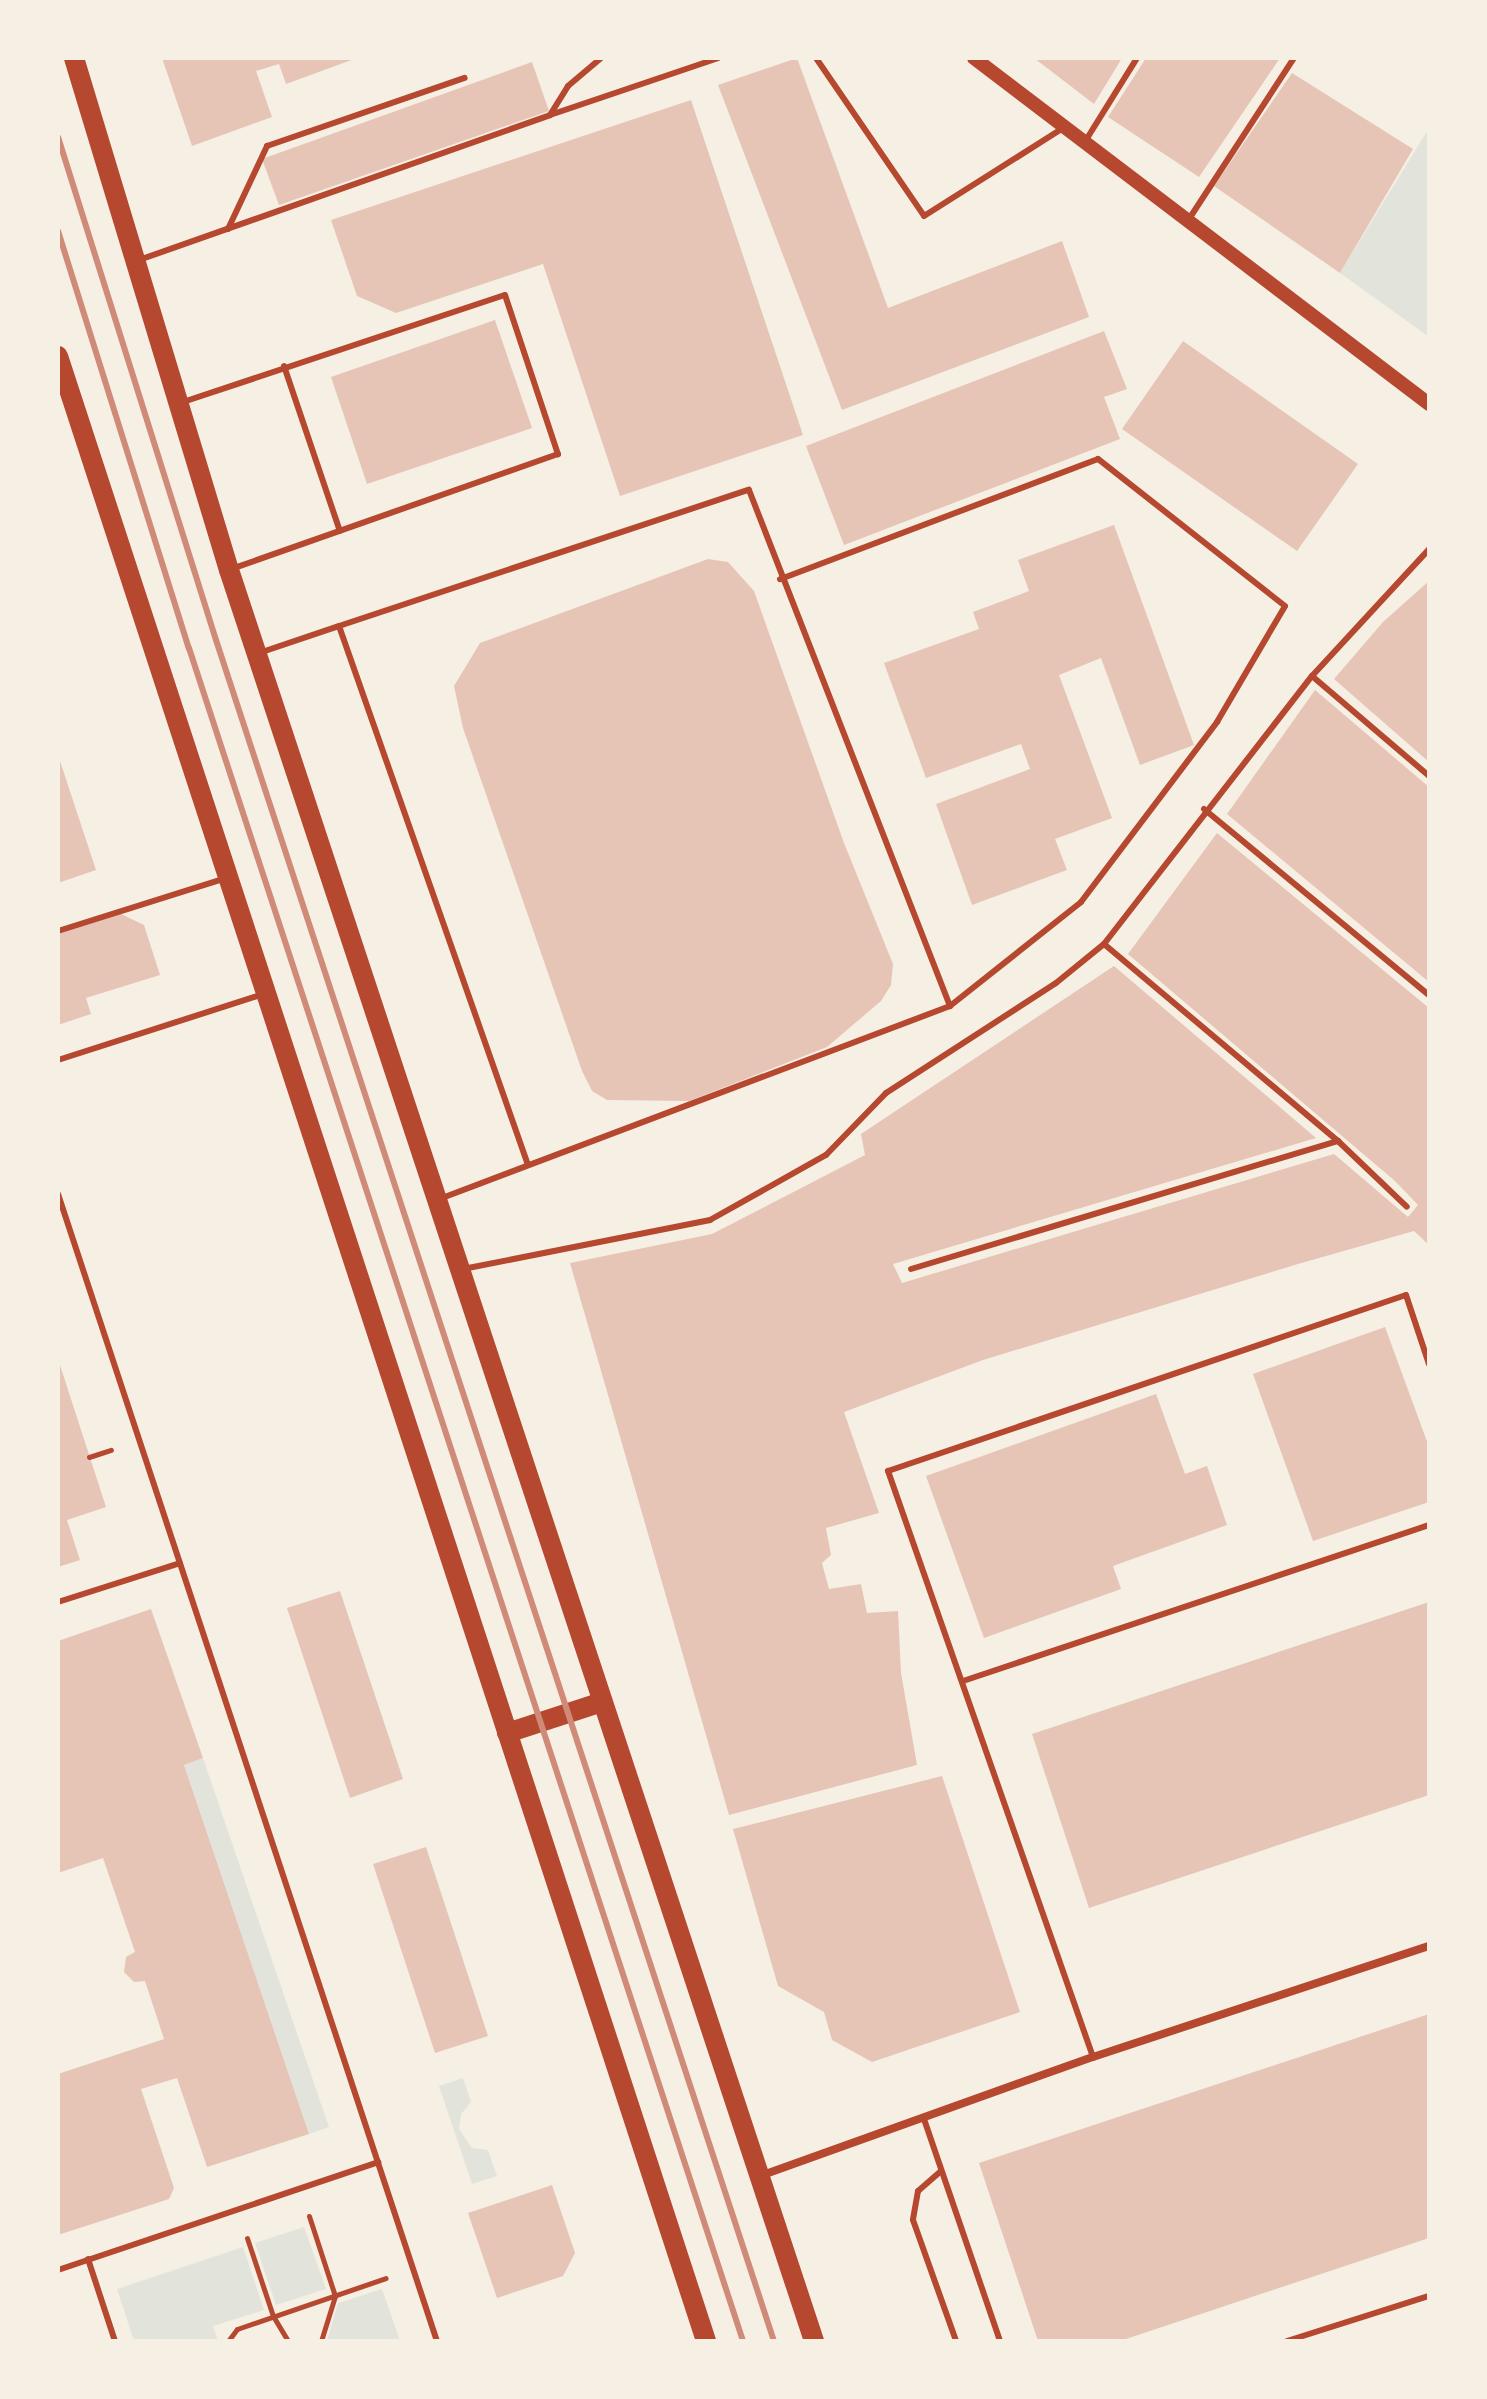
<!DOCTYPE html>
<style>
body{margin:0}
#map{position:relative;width:1487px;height:2399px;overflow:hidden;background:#f6efe4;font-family:Ubuntu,sans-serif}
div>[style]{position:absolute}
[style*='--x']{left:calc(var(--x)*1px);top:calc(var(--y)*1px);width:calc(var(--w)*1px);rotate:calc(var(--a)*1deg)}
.green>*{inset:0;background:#e2e4dc}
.building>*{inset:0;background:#e6c5b7}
.path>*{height:5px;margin:-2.5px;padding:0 2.5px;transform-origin:2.5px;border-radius:2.5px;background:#b5482f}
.service>*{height:6px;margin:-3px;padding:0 3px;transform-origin:3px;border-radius:3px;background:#b5482f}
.minor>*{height:8px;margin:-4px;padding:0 4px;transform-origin:4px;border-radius:4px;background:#b5482f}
.tertiary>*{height:14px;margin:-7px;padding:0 7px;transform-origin:7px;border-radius:7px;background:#b5482f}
.primary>*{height:20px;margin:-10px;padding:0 10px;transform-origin:10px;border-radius:10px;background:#b5482f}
.rail>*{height:6px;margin:-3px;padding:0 3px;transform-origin:3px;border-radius:3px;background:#cf8b77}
span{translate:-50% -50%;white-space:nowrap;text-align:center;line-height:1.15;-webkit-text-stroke:7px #f6efe4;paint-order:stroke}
.frame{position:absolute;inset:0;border:60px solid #f6efe4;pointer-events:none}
</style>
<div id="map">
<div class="green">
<div style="clip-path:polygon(1429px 128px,1429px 337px,1340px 273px)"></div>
<div style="clip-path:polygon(203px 1758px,329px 2127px,309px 2134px,184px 1765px)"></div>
<div style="clip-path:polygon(463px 2078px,471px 2102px,461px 2114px,459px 2129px,472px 2148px,488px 2150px,497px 2176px,472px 2184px,439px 2086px)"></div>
<div style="clip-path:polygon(304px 2227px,326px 2289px,276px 2305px,255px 2243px)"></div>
<div style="clip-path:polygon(243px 2247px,264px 2310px,213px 2326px,218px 2341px,134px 2341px,117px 2289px)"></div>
<div style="clip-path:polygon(382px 2289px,400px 2341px,327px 2341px,338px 2303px)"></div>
</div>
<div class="building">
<div style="clip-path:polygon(162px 58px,357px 58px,286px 84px,279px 64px,256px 71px,272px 117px,192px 146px)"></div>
<div style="clip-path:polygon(797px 58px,888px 308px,1062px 241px,1089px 317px,842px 410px,718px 85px)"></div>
<div style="clip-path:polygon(1034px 58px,1122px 58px,1094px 104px)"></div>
<div style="clip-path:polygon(1146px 58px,1280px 58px,1199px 177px,1108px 117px)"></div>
<div style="clip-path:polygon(532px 62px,549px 111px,279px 205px,262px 159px)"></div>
<div style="clip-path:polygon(1292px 73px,1413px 149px,1340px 273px,1214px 186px)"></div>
<div style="clip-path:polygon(691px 100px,803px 435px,620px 496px,543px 264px,396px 313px,357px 296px,331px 220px)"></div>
<div style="clip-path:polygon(495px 320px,532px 428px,367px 484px,331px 377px)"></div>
<div style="clip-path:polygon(1104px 331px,1127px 389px,1104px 397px,1120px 439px,844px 545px,806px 446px)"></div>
<div style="clip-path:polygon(1183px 341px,1358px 464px,1297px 551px,1122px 429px)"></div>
<div style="clip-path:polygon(1114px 525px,1194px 745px,1140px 765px,1101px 658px,1059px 675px,1112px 818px,1055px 839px,1067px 870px,972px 905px,936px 804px,1030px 769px,1021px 744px,926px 778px,884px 663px,979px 629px,973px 612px,1029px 591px,1018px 560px)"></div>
<div style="clip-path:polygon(708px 559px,728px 562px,754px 591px,844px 843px,893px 964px,891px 985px,881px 1001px,827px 1047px,689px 1101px,607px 1100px,592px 1091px,582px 1071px,463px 728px,454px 686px,480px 643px)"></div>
<div style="clip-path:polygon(1429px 581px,1429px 762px,1334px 679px,1383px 622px)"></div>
<div style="clip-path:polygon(1315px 690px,1429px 787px,1429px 982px,1227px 814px)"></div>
<div style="clip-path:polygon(58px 755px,96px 870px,58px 883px)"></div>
<div style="clip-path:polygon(1217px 833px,1429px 1008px,1429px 1245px,1414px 1231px,1298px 1264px,983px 1360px,844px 1412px,879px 1513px,826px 1528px,831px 1555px,822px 1563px,829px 1589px,861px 1584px,867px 1613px,898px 1611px,901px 1673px,917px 1765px,729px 1815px,570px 1263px,712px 1234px,865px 1155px,861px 1134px,1114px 966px,1316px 1138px,893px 1264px,902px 1283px,1334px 1154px,1408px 1217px,1418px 1205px,1395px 1181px,1128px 954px)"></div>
<div style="clip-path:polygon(121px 914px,144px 925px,160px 975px,86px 998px,91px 1014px,58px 1025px,58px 934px)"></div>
<div style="clip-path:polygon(1385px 1327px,1429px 1447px,1429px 1502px,1313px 1541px,1253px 1374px)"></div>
<div style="clip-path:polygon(59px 1362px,106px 1507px,67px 1520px,80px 1560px,58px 1567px)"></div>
<div style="clip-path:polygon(1156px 1394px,1185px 1474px,1207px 1466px,1227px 1525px,1113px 1566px,1121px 1589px,984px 1638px,926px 1476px)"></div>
<div style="clip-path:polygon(340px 1591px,403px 1779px,350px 1798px,287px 1608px)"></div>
<div style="clip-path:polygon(1429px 1602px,1429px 1795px,1089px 1908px,1032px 1734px)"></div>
<div style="clip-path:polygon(151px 1609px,203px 1758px,184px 1765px,309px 2134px,207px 2167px,177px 2078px,141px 2089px,174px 2188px,169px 2199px,58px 2235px,58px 2074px,164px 2039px,145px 1981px,134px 1982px,124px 1972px,126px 1957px,135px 1952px,103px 1858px,58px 1873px,58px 1641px)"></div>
<div style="clip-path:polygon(942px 1776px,1020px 2012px,872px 2062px,832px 2040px,824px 2012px,778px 1986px,733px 1829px)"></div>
<div style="clip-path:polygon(426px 1847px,488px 2036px,435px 2053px,373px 1864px)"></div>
<div style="clip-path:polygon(1429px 2014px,1429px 2238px,1120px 2341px,1038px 2341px,979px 2163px)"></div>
<div style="clip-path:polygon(552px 2185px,575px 2253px,563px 2276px,497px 2298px,468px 2213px)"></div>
</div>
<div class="path">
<div style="--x:89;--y:1457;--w:23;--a:-18"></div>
<div style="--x:309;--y:2216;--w:84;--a:72"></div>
<div style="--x:335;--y:2296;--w:47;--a:107.3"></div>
<div style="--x:247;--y:2238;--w:82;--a:71.6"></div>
<div style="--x:273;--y:2316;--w:29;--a:59"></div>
<div style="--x:228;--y:2341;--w:15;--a:-53"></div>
<div style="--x:237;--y:2329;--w:157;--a:-18.9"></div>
</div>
<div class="service">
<div style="--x:816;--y:58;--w:191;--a:55.6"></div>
<div style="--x:924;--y:216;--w:165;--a:-32.3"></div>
<div style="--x:550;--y:115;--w:177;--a:-18.7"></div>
<div style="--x:1086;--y:140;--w:97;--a:-58.1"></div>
<div style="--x:1189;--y:219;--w:192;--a:-56.9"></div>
<div style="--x:228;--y:229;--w:92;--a:-64.8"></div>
<div style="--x:267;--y:146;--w:209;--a:-19"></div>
<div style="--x:139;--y:260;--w:436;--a:-19.4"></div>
<div style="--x:550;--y:115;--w:34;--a:-58"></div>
<div style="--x:568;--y:86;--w:43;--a:-40.3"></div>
<div style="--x:284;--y:366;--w:174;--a:71.3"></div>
<div style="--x:183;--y:402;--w:339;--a:-18.4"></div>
<div style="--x:505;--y:295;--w:168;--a:71.6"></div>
<div style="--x:558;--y:454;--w:346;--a:160.6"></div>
<div style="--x:259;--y:653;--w:84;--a:-18.6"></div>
<div style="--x:1312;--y:676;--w:154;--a:40.5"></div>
<div style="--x:1204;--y:809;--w:292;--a:39.6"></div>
<div style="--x:58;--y:931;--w:176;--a:-17.5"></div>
<div style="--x:1104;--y:944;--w:306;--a:40.1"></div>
<div style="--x:1338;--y:1141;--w:95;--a:43.7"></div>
<div style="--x:58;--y:1060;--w:216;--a:-17.8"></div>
<div style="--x:528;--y:1165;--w:571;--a:-109.32"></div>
<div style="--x:339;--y:626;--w:432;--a:-18.4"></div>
<div style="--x:749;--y:490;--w:554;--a:68.72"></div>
<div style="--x:58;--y:1194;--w:1208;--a:71.72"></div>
<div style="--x:442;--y:1198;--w:543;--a:-20.7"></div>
<div style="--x:950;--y:1006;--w:167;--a:-38.4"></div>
<div style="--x:1081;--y:902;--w:226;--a:-52.9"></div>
<div style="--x:1217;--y:722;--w:134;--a:-59.6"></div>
<div style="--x:1285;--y:606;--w:238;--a:-141.8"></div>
<div style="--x:1098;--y:459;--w:340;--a:159.3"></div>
<div style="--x:463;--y:1269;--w:252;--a:-11.2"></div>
<div style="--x:710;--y:1220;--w:133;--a:-29.3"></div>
<div style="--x:826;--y:1155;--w:86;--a:-45.9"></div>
<div style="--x:886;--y:1093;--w:202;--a:-32.9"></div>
<div style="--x:1056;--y:983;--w:62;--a:-39.1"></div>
<div style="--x:1104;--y:944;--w:339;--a:-52.2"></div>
<div style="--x:1312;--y:676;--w:173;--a:-47.3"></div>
<div style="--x:911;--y:1269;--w:446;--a:-16.7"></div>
<div style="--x:58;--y:1602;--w:128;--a:-17.7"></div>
<div style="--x:963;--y:1681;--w:491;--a:-18.5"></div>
<div style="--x:1093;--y:2057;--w:621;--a:-109.28"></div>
<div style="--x:888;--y:1471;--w:547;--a:-18.77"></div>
<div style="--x:1406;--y:1295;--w:73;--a:71.6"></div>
<div style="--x:924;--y:2119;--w:235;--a:71.1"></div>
<div style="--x:941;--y:2171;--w:30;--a:139"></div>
<div style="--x:918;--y:2191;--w:29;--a:100"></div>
<div style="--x:913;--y:2220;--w:128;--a:70.4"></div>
<div style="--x:88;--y:2259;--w:86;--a:71.8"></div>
<div style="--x:58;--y:2270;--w:338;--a:-18.6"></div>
<div style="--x:1287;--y:2341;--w:149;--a:-17.6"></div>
</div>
<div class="minor">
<div style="--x:760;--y:2176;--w:354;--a:-19.7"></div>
<div style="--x:1093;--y:2057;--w:354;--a:-18.3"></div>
</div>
<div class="tertiary">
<div style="--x:974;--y:58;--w:572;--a:37.25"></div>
</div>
<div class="primary">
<div style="--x:74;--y:58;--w:535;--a:73.16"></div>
<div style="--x:229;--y:570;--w:1865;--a:71.72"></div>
<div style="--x:58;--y:356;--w:2088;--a:71.92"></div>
<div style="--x:507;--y:1733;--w:100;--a:-18.1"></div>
</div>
<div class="rail">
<div style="--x:58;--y:137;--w:527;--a:72.56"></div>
<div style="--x:216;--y:640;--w:1790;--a:71.84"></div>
<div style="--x:58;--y:231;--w:437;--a:72.6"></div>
<div style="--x:189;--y:648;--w:1781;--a:71.88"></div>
</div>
<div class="frame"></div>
</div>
